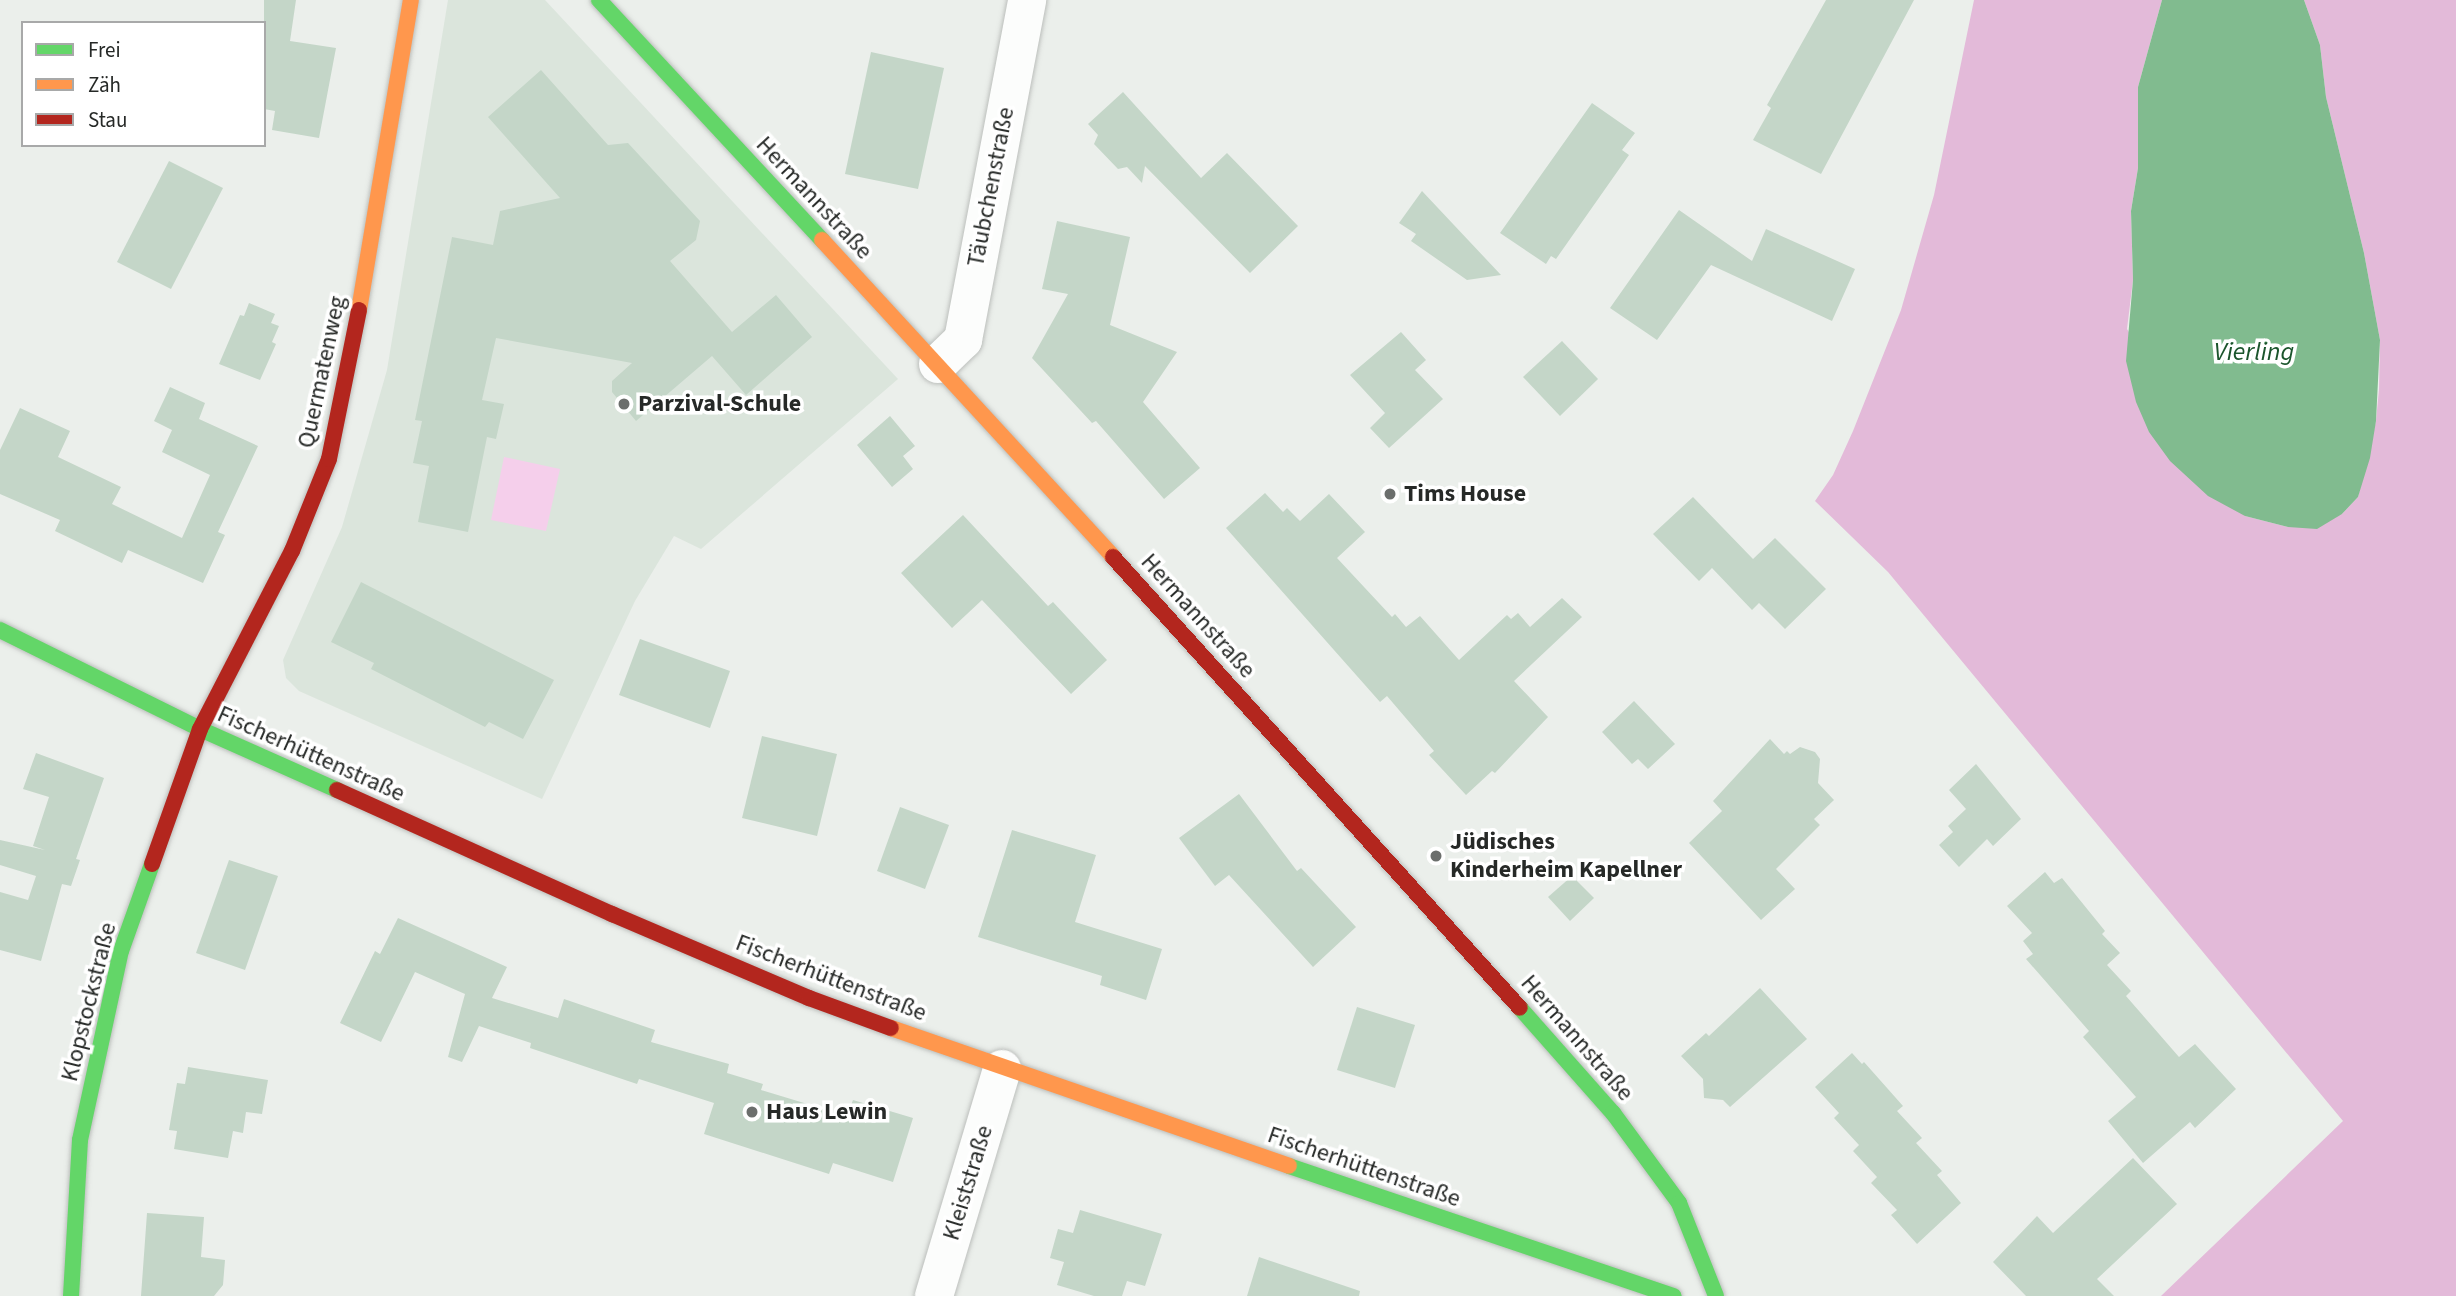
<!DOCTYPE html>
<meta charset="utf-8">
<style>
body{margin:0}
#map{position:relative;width:2456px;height:1296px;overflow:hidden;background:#ebefeb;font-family:"Source Sans 3",sans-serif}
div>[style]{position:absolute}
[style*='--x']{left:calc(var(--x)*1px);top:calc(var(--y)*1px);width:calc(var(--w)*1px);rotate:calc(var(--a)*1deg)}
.built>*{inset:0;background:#dbe5dc}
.green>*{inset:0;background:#f5cfeb}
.forest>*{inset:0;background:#e3bad9}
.water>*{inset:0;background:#81bb8f}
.building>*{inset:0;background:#c4d6c8}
.roads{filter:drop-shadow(0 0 2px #bcbfbc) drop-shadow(0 0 2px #bcbfbc)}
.street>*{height:38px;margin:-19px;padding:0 19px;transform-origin:19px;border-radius:19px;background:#fcfdfc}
.fast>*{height:16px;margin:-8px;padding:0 8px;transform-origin:8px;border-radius:8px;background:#63d668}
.slow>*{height:16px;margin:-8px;padding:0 8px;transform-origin:8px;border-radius:8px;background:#ff974d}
.jam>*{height:16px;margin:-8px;padding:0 8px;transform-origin:8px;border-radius:8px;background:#b3261e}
.dots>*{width:19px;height:19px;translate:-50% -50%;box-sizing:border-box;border:4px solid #fff;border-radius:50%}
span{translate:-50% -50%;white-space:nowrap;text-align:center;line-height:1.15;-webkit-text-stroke:7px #fff;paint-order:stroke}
.street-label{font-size:24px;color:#262927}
.poi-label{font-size:24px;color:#262927;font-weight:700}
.left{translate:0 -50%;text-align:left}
.water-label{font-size:26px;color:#1b552c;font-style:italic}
.legend{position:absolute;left:21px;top:21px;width:245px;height:126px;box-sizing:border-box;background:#fff;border:2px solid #a8a9a9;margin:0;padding:9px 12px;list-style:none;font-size:21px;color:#262927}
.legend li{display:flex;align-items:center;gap:14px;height:35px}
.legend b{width:35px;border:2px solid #a8a9a9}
</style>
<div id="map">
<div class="built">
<div style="clip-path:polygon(448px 0,545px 0,898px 379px,701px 549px,674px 536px,635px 601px,542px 799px,299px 691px,286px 678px,283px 660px,342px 527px,387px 370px)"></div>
</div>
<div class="green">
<div style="clip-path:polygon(504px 457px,560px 469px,546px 531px,491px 520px)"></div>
</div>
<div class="forest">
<div style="clip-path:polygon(1974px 0,2162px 0,2138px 87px,2138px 168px,2131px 211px,2133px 280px,2127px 329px,2245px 516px,2288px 527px,2342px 514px,2358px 497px,2376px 421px,2379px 389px,2380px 340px,2364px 253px,2326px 97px,2320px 45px,2304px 0,2456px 0,2456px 1296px,2161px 1296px,2343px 1121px,1888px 572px,1815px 501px,1833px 475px,1853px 431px,1901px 310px,1934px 195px)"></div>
</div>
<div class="water">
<div style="clip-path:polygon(2162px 0,2304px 0,2320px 45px,2326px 97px,2364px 253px,2380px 340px,2376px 421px,2370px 458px,2358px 497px,2342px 514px,2317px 529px,2288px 527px,2245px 516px,2208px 496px,2170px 461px,2149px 432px,2136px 402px,2126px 361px,2133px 280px,2131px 211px,2138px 168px,2138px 87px)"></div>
</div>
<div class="building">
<div style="clip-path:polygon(264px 0,296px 0,290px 41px,336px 48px,319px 138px,272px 130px,275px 111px,264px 109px)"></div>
<div style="clip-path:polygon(1826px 0,1914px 0,1821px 174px,1753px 140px,1771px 108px,1767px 105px)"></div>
<div style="clip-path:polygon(871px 52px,944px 68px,918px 189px,845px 174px)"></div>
<div style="clip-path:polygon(541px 70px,608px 145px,628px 143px,700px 221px,696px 240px,670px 261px,732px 332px,776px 295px,812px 337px,746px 395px,712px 356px,636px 421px,612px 392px,612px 381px,632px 363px,496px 338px,482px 400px,504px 404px,496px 439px,487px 437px,468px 532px,418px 522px,429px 466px,413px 463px,422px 421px,415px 420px,452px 237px,493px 245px,500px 211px,560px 198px,488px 117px)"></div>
<div style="clip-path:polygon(1123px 92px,1201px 178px,1227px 153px,1298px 226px,1250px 273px,1145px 166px,1142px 183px,1127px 167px,1118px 169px,1094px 144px,1098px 135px,1088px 124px)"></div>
<div style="clip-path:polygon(1592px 103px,1635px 133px,1622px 150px,1629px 155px,1556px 259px,1551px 256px,1546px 264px,1500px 233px)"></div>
<div style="clip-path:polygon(169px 161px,223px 188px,171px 289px,117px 262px)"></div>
<div style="clip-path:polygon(1422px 191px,1501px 275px,1467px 280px,1411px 241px,1416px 234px,1399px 223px)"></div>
<div style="clip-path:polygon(1679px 210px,1752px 261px,1766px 229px,1855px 269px,1832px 321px,1711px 265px,1657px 340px,1610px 308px)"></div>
<div style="clip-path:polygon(1057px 221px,1130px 237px,1110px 325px,1177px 352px,1143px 402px,1200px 468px,1164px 499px,1096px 421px,1092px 423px,1032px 358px,1068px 294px,1042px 289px)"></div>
<div style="clip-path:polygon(249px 303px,275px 314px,271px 323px,279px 326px,272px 342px,276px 344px,260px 380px,219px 364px,240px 315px,244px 316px)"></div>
<div style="clip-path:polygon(1401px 332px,1426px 360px,1415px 370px,1443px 399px,1389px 448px,1370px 428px,1385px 413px,1350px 375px)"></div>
<div style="clip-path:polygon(1562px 341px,1598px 379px,1560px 416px,1523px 377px)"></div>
<div style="clip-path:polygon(170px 387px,205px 403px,199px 419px,258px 446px,218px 532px,225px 535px,203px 583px,128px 550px,122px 563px,55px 531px,60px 520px,0 494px,0 450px,20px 408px,70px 431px,58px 457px,121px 487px,112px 504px,182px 538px,210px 475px,162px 452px,172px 430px,154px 421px)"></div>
<div style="clip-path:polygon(890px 416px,915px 446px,903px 456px,913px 469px,892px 487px,857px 445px)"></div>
<div style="clip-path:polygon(1265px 493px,1283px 512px,1287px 508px,1300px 521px,1329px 494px,1365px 532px,1337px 558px,1392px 617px,1395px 614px,1406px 627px,1420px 616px,1459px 660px,1507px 615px,1511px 619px,1518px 613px,1530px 627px,1562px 598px,1582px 617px,1514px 681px,1548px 717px,1495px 773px,1492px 771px,1466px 795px,1429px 755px,1434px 751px,1387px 696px,1380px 702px,1226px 528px)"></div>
<div style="clip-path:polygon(1693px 497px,1753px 559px,1775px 538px,1826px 589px,1785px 629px,1759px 603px,1752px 610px,1712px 568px,1699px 581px,1653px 534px)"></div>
<div style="clip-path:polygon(963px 515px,1048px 606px,1053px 602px,1107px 660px,1071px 694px,982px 600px,952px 628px,901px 573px)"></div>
<div style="clip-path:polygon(361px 582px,554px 680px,523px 739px,489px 722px,485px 727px,371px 669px,374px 663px,331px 642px)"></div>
<div style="clip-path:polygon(640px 639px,730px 671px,710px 728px,619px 695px)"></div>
<div style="clip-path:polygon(1634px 701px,1675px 744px,1648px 769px,1638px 759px,1632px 764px,1602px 732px)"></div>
<div style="clip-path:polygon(762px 736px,837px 754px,817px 836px,742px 818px)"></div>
<div style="clip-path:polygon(1770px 739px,1784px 754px,1787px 751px,1790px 754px,1800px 747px,1815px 752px,1820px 759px,1818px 783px,1834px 800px,1814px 819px,1820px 825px,1776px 869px,1795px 889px,1761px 920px,1689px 843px,1722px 811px,1713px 801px)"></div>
<div style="clip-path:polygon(36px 753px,104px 778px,76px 859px,80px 860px,71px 886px,62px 884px,41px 961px,0 950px,0 892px,28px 900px,36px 876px,0 865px,0 840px,45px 850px,33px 846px,49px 797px,23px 789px)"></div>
<div style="clip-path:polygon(1976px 764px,2021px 819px,1993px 846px,1987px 839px,1959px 867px,1939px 845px,1953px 832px,1948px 826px,1966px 809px,1949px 790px)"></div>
<div style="clip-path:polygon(1239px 794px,1297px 871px,1301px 868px,1356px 927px,1313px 967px,1229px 875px,1215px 886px,1179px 838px)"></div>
<div style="clip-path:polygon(900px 807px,949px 825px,925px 889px,877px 871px)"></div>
<div style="clip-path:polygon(1012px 830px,1096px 855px,1075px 922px,1162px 949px,1146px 1000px,1100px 985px,1102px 976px,978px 937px)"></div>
<div style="clip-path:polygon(229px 860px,278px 876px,245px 970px,196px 953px)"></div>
<div style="clip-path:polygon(2045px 872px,2054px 883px,2062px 878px,2105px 931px,2102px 934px,2120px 953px,2107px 965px,2131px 991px,2126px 996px,2179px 1057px,2195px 1044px,2236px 1089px,2195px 1128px,2190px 1122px,2143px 1163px,2108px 1121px,2136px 1097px,2083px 1037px,2089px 1031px,2026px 959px,2033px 954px,2023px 941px,2032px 933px,2007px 906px)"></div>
<div style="clip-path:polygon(1572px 876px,1594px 898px,1570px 921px,1548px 897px)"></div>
<div style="clip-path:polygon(398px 918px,507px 967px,492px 998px,558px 1018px,564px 999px,655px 1030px,651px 1042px,729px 1064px,727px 1073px,763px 1084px,761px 1090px,847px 1116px,853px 1100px,913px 1118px,893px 1182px,833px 1163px,829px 1174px,704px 1134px,714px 1103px,639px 1079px,637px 1084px,530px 1048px,531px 1043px,479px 1026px,462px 1062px,448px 1057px,465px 994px,415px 972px,381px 1042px,340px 1023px,375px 951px,380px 954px)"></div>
<div style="clip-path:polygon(1760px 988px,1807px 1039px,1730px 1107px,1723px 1100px,1704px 1098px,1703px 1079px,1681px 1056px,1706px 1033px,1709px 1036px)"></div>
<div style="clip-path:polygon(1357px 1007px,1415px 1025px,1395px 1088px,1337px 1070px)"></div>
<div style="clip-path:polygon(1852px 1053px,1862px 1064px,1864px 1062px,1903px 1106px,1897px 1111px,1922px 1138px,1916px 1143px,1942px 1171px,1937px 1175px,1961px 1203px,1917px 1244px,1891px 1215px,1897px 1210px,1871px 1183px,1877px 1177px,1853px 1151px,1859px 1145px,1834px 1118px,1839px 1113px,1815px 1087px)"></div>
<div style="clip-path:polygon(188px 1067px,268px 1080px,262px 1114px,246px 1112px,243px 1133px,233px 1131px,228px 1158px,174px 1149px,177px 1131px,169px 1130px,177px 1083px,185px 1084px)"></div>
<div style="clip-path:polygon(2133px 1158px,2177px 1204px,2097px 1279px,2114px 1296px,2026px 1296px,1993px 1262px,2037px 1216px,2053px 1233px)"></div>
<div style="clip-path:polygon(1080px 1210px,1162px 1234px,1145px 1286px,1127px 1281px,1122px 1296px,1094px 1296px,1057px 1285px,1064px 1262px,1050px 1258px,1058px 1229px,1073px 1233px)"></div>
<div style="clip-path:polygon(147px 1213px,204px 1217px,201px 1257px,225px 1260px,223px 1285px,214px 1296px,141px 1296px)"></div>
<div style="clip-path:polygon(1259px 1257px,1360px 1291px,1359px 1296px,1247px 1296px)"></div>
</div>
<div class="roads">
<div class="street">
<div style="--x:938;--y:364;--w:35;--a:-44"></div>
<div style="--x:963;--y:340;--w:346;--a:-79.3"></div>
<div style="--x:934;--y:1296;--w:237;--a:-73.3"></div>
</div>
<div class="fast">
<div style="--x:599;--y:0;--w:328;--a:47.1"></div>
<div style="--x:0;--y:630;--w:223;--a:26.3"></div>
<div style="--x:200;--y:729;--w:150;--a:24"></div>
<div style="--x:1520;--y:1008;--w:140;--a:48.5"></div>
<div style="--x:1613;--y:1113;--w:112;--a:53.7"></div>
<div style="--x:1679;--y:1203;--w:100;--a:68.3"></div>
<div style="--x:1289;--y:1166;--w:406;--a:18.7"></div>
<div style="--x:71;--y:1296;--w:156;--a:-86.7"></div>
<div style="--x:80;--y:1140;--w:193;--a:-77.8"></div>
<div style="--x:121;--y:951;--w:92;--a:-70.4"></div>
</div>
<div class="slow">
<div style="--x:822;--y:240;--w:430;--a:47.4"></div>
<div style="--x:359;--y:310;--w:314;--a:-80.5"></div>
<div style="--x:891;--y:1028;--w:421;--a:19.1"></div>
</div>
<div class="jam">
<div style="--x:1113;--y:557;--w:607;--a:47.94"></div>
<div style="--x:337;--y:790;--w:302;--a:24.3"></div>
<div style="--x:612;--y:914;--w:214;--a:23.1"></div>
<div style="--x:809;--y:998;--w:87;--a:20.1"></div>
<div style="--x:152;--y:864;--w:143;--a:-70.4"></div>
<div style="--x:200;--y:729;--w:200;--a:-62.7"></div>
<div style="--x:292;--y:551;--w:99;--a:-68.1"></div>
<div style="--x:329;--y:459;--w:152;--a:-78.6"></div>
</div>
</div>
<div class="dots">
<div style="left:624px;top:404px;background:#6b6e6c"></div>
<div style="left:1390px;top:494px;background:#6b6e6c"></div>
<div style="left:1436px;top:856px;background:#6b6e6c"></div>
<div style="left:752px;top:1112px;background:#6b6e6c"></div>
</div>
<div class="street-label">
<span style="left:991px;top:187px;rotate:-79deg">Täubchenstraße</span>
<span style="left:814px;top:198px;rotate:47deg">Hermannstraße</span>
<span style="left:322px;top:372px;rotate:-78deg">Quermatenweg</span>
<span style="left:1198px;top:616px;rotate:48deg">Hermannstraße</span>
<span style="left:311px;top:754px;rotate:24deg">Fischerhüttenstraße</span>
<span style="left:831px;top:978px;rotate:21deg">Fischerhüttenstraße</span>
<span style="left:89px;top:1002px;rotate:-76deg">Klopstockstraße</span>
<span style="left:1577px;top:1038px;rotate:49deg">Hermannstraße</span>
<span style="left:1364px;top:1167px;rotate:19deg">Fischerhüttenstraße</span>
<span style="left:968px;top:1183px;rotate:-73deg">Kleiststraße</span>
</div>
<div class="poi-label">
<span class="left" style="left:638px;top:404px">Parzival-Schule</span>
<span class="left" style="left:1404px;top:494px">Tims House</span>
<span class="left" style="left:1450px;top:856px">Jüdisches<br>Kinderheim Kapellner</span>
<span class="left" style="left:766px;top:1112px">Haus Lewin</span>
</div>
<div class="water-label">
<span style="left:2254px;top:352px">Vierling</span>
</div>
<ul class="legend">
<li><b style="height:9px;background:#63d668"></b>Frei</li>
<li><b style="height:9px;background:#ff974d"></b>Zäh</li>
<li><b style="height:9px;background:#b3261e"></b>Stau</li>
</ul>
</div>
